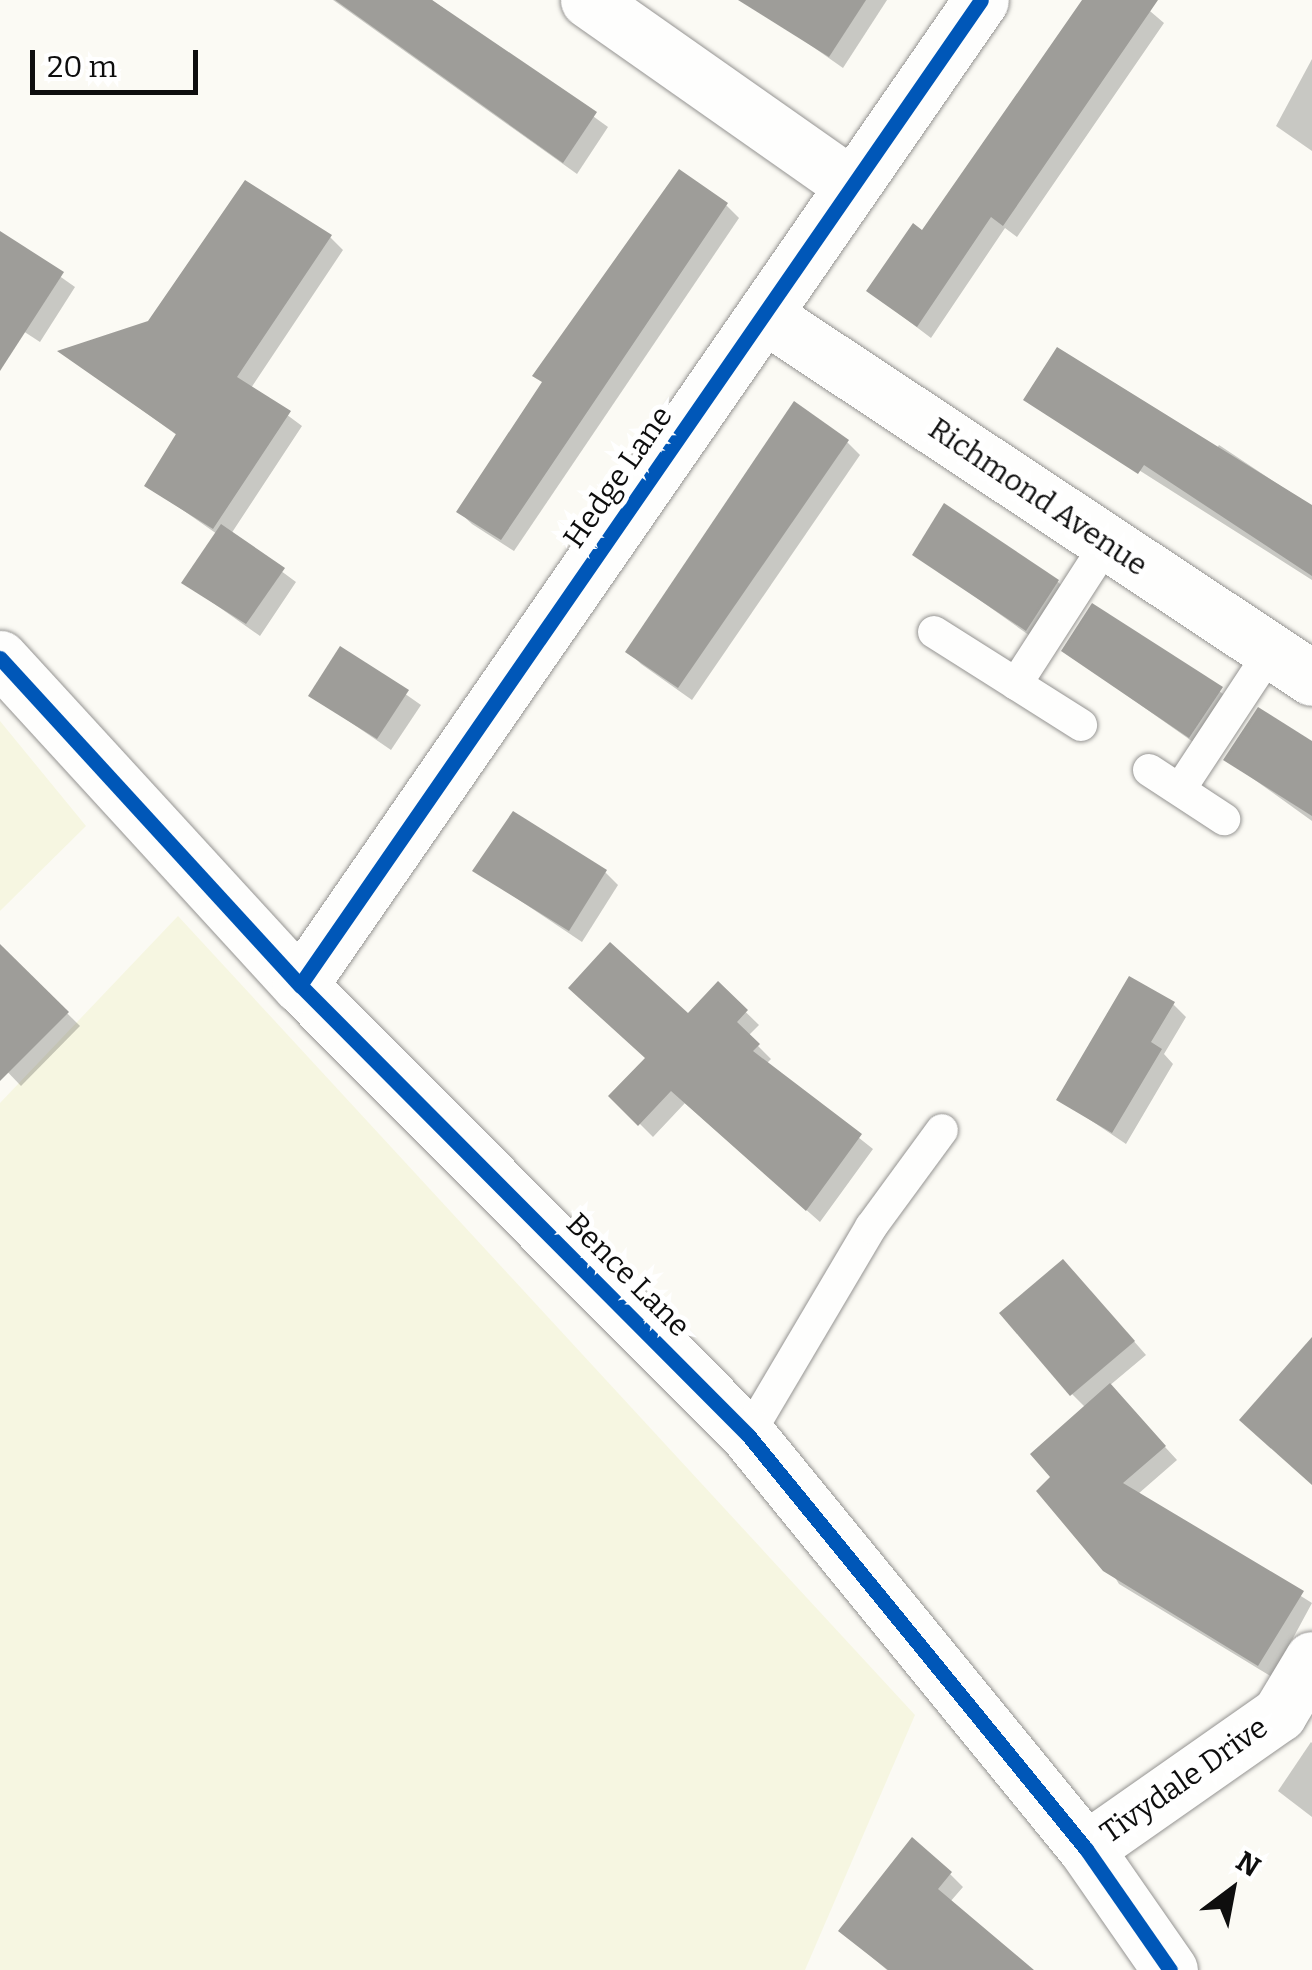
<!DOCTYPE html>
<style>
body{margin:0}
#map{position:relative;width:1312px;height:1970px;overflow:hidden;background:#fbfaf4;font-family:Bitter,serif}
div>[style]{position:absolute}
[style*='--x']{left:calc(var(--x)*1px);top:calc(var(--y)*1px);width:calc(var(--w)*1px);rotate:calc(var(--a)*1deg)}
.farmland>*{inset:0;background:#f6f6e1}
.shadow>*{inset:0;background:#0003}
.building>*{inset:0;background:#9e9d99}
.roads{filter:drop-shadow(0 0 2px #959492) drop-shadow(0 0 2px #959492)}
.lane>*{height:32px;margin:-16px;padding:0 16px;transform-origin:16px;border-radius:16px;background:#fefefd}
.street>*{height:55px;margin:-27.5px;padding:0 27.5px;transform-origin:27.5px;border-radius:27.5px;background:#fefefd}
.cycleway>*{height:15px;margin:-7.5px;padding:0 7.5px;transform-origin:7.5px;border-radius:7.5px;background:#0057b8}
span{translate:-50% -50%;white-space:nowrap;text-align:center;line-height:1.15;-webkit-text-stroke:10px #fff;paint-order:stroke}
.street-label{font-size:30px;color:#0e0e0e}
.north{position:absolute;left:1182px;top:1840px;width:100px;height:100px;-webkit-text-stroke:8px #fff;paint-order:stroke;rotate:32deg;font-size:28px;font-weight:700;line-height:40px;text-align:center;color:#0e0e0e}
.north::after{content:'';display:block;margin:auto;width:35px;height:45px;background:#0e0e0e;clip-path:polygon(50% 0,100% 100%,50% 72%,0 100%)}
.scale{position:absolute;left:30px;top:50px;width:168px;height:45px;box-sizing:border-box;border:5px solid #0e0e0e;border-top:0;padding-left:12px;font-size:30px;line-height:35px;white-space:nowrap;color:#0e0e0e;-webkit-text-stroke:8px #fff;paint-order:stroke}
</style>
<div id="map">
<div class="farmland">
<div style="clip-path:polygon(0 721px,86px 826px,0 911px)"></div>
<div style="clip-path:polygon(178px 916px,915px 1715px,805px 1970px,0 1970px,0 1103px)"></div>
</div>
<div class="shadow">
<div style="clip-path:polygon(333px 0,432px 0,608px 127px,577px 174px)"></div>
<div style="clip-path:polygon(789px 0,887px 0,843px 68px,776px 21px)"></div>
<div style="clip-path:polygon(1084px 0,1137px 0,1164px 23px,1017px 237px,1005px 228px,931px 338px,869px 291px,923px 233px)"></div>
<div style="clip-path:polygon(1312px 59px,1312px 151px,1276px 126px)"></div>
<div style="clip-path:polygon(726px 205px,739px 218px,514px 551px,472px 524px,459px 512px)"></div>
<div style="clip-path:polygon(0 234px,75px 287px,40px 342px,0 316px)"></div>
<div style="clip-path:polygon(330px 237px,343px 250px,251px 388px,302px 426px,231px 534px,296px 582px,260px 636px,185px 583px,217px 534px,147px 485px,178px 436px,62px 352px,150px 323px)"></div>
<div style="clip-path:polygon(1027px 399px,1213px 454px,1219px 445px,1312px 507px,1312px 580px)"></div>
<div style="clip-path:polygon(847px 442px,860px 455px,692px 700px,641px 664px,628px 651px)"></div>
<div style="clip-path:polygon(915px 554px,1058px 582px,1071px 595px,1040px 643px)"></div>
<div style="clip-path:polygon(1093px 606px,1235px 702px,1203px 749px,1064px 651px)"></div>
<div style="clip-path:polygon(341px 649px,421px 705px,391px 750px,312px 696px)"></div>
<div style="clip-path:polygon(1312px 747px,1312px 821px,1227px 760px)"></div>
<div style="clip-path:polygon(476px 871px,605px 872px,618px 885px,582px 942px)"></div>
<div style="clip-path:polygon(1px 948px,80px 1026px,21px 1086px,0 1064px)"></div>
<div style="clip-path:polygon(718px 985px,759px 1025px,748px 1036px,771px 1059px,766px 1064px,873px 1149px,820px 1222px,685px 1103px,653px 1137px,612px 1096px)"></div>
<div style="clip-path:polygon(1173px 1004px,1186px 1017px,1164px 1054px,1173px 1064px,1126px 1144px,1059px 1099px)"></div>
<div style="clip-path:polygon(1076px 1275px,1146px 1355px,1109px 1386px,1177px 1460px,1138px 1494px,1312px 1603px,1272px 1677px,1119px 1584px,1053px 1478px,1086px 1408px,1072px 1394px)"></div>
<div style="clip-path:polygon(1311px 1742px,1312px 1743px,1312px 1817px,1278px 1791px)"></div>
<div style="clip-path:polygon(950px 1874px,963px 1887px,950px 1902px,1030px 1970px,887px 1970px,841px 1931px)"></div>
</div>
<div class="building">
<div style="clip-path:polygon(335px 0,432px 0,597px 112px,563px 163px)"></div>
<div style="clip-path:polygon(738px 0,866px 0,829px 57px)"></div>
<div style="clip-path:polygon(1082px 0,1158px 0,1003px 226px,991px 217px,917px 327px,866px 291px,913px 223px,922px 230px)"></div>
<div style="clip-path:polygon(679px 169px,728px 203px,501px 540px,456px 512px,542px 382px,532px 376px)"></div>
<div style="clip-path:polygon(245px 180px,332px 235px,237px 377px,291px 411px,213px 529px,144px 486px,176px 434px,57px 351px,148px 321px)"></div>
<div style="clip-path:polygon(0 231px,64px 272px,0 371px)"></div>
<div style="clip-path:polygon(1057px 347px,1312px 505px,1312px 576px,1144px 465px,1138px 474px,1023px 400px)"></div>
<div style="clip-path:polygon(794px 401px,849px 440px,678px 688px,625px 652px)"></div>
<div style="clip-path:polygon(944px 503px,1059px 580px,1026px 631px,912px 555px)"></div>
<div style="clip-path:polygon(221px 524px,285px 568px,246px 624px,181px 583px)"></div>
<div style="clip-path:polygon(1092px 603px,1223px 687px,1189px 738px,1061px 651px)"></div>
<div style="clip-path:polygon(340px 646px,409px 690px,377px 739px,308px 696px)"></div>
<div style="clip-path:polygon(1258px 707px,1312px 741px,1312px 816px,1223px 760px)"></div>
<div style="clip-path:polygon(513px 811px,607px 870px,569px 931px,472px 871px)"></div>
<div style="clip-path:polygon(610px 942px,688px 1013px,718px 981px,748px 1010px,737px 1022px,760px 1044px,753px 1051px,862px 1134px,806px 1211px,671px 1091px,638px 1126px,608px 1096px,645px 1058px,568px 988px)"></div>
<div style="clip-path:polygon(0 944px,69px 1012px,0 1081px)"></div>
<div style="clip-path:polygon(1129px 976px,1175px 1002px,1151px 1042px,1162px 1049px,1112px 1133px,1056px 1100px)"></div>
<div style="clip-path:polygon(1063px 1259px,1135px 1341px,1070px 1396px,999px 1313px)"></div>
<div style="clip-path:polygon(1312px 1337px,1312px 1485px,1239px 1420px)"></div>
<div style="clip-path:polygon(1110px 1383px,1166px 1446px,1123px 1483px,1304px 1591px,1258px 1666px,1103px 1571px,1036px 1491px,1050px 1477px,1030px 1454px)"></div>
<div style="clip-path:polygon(912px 1837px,952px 1872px,938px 1889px,1034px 1970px,888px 1970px,838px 1931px)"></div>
</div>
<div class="roads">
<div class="lane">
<div style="--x:934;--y:632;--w:174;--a:32.3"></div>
<div style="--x:1016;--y:684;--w:168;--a:-57.2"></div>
<div style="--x:1149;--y:770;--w:90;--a:33.2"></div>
<div style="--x:1180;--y:789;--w:165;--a:-56.6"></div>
<div style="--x:748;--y:1435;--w:242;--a:-59.4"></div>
<div style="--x:871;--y:1227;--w:120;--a:-53.8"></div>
</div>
<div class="street">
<div style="--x:588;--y:0;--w:317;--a:35.1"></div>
<div style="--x:764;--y:315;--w:657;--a:33.52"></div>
<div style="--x:0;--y:658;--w:444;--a:47.5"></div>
<div style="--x:300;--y:985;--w:635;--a:45.13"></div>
<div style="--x:748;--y:1435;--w:534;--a:50.77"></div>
<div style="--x:1086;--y:1849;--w:147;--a:55.2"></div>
<div style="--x:300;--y:985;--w:1197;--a:-55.34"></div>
<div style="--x:1086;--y:1849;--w:236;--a:-35"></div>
<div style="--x:1279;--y:1714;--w:64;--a:-59"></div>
</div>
</div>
<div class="cycleway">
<div style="--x:0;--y:658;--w:444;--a:47.5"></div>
<div style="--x:300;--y:985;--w:635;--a:45.13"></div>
<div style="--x:748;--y:1435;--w:534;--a:50.77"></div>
<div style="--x:1086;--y:1849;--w:147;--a:55.2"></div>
<div style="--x:300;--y:985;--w:1197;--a:-55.34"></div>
</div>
<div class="street-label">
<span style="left:618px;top:477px;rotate:-55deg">Hedge Lane</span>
<span style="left:1038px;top:497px;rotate:34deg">Richmond Avenue</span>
<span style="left:628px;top:1275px;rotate:45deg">Bence Lane</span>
<span style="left:1184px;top:1780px;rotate:-35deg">Tivydale Drive</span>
</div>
<div class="north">N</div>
<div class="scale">20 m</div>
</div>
